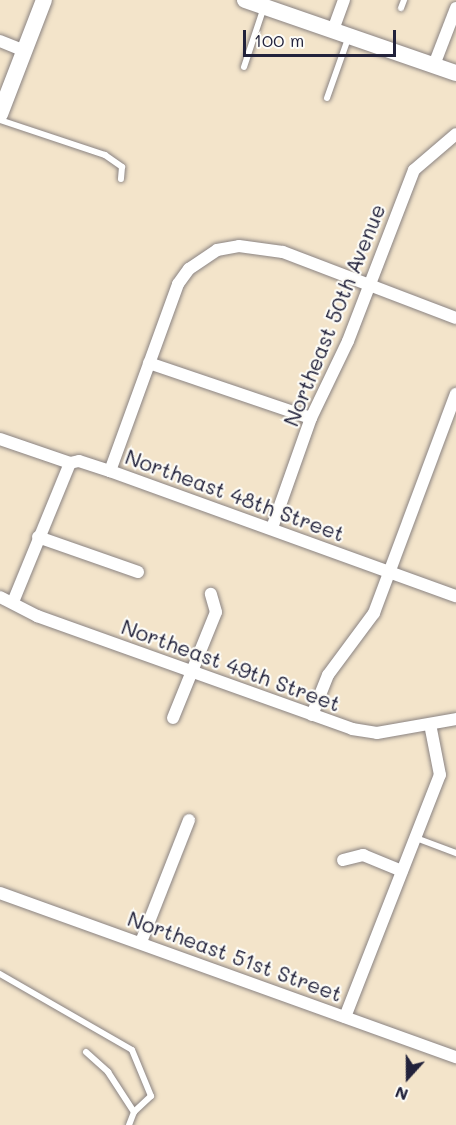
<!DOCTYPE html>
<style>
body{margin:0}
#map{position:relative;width:456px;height:1125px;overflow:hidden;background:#f3e4ca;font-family:Mali,sans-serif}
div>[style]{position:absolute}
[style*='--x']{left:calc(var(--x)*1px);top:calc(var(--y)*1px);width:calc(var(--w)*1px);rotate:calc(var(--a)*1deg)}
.roads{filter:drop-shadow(0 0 2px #8a8382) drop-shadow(0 0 2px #8a8382)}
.lane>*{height:6px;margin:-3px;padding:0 3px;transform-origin:3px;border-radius:3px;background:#fff}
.street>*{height:12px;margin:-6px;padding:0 6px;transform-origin:6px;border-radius:6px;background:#fff}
.secondary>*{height:16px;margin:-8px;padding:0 8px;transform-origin:8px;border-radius:8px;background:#fff}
span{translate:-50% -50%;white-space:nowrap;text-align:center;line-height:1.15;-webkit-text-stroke:4.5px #fdfcf7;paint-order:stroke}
.street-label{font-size:21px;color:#22223b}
.north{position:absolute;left:378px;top:1047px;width:60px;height:60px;-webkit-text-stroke:4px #fdfcf7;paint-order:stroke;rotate:201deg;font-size:16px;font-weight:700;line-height:24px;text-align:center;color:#22223b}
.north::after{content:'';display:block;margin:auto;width:21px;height:27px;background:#22223b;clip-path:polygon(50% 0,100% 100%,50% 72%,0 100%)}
.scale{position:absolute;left:243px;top:30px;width:153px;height:27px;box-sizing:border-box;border:3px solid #22223b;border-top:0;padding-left:8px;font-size:18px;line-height:21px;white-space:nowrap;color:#22223b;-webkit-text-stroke:4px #fdfcf7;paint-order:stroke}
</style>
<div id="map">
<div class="roads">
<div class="lane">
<div style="--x:401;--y:8;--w:9;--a:-69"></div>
<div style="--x:244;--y:67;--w:63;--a:-71.6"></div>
<div style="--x:327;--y:98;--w:66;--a:-70.5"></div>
<div style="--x:0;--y:120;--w:111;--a:18.4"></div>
<div style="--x:105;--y:155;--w:21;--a:35"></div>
<div style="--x:122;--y:167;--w:12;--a:95"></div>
<div style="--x:416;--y:838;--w:43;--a:20.6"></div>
<div style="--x:0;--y:974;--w:152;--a:29.9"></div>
<div style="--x:132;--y:1050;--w:50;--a:67.6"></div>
<div style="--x:151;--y:1096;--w:23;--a:137"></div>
<div style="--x:134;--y:1112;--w:14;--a:111"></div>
<div style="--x:86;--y:1052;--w:30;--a:42"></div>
<div style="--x:108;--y:1072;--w:48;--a:57"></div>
</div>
<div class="street">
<div style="--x:333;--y:30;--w:32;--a:-70"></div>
<div style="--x:0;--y:41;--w:27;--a:22"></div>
<div style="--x:434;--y:65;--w:61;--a:-68.9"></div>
<div style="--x:149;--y:363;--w:171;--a:18.8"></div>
<div style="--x:0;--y:439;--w:74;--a:18.9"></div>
<div style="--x:70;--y:463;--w:9;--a:-13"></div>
<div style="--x:79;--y:461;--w:33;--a:18"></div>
<div style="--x:110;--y:471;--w:368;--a:19.9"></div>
<div style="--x:110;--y:471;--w:199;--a:-70"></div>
<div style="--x:178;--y:284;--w:19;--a:-54"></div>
<div style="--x:189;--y:269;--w:34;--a:-34"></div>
<div style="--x:217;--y:250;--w:22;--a:-10"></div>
<div style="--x:239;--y:246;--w:44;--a:7.8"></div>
<div style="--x:283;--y:252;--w:185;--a:20.9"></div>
<div style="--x:272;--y:528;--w:117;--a:-70.5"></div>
<div style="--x:311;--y:418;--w:85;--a:-64.3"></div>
<div style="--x:348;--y:341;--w:183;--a:-68.9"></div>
<div style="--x:414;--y:170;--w:55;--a:-40.6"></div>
<div style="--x:38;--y:537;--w:106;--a:19.3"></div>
<div style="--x:0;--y:597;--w:42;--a:27.2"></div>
<div style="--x:37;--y:616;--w:335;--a:19.7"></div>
<div style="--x:352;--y:729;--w:25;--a:9"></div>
<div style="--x:377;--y:733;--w:80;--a:-10"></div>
<div style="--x:13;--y:602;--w:150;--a:-67.7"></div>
<div style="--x:312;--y:715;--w:43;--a:-68.2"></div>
<div style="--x:328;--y:675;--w:77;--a:-53.4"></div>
<div style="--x:374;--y:613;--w:234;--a:-69.5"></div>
<div style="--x:173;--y:718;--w:114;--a:-67.9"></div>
<div style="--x:216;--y:612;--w:19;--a:-106"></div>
<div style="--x:343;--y:860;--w:21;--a:-14"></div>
<div style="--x:363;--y:855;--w:42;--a:22.3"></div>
<div style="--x:0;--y:893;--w:485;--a:19.8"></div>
<div style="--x:141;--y:942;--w:131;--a:-68.5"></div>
<div style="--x:345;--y:1017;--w:260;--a:-68.6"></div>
<div style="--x:440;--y:775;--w:52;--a:-101.1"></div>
</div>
<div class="secondary">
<div style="--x:245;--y:0;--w:223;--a:19.1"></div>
<div style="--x:0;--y:114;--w:122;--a:-68.9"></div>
</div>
</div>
<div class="street-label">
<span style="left:334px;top:315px;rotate:-68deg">Northeast 50th Avenue</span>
<span style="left:235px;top:495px;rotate:20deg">Northeast 48th Street</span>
<span style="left:231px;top:665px;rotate:20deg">Northeast 49th Street</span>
<span style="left:235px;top:956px;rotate:20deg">Northeast 51st Street</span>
</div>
<div class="north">N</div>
<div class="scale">100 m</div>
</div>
